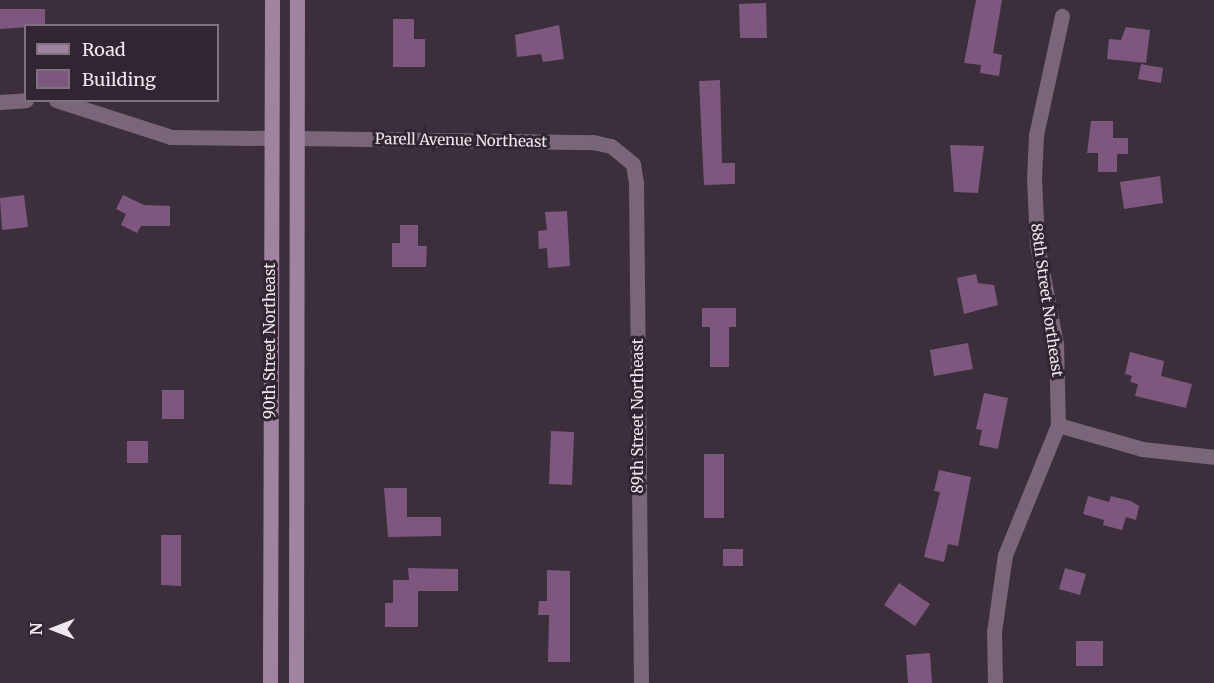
<!DOCTYPE html>
<style>
body{margin:0}
#map{position:relative;width:1214px;height:683px;overflow:hidden;background:#3a2f3a;font-family:Merriweather,serif}
div>[style]{position:absolute}
[style*='--x']{left:calc(var(--x)*1px);top:calc(var(--y)*1px);width:calc(var(--w)*1px);rotate:calc(var(--a)*1deg)}
.building>*{inset:0;background:#7e577f}
.street>*{height:15px;margin:-7.5px;padding:0 7.5px;transform-origin:7.5px;border-radius:7.5px;background:#796779}
.secondary>*{height:15px;margin:-7.5px;padding:0 7.5px;transform-origin:7.5px;border-radius:7.5px;background:#a083a0}
span{translate:-50% -50%;white-space:nowrap;text-align:center;line-height:1.15;-webkit-text-stroke:6px #302530;paint-order:stroke}
.street-label{font-size:15px;color:#efe8ef}
.legend{position:absolute;left:24px;top:24px;width:195px;height:78px;box-sizing:border-box;background:#302530;border:2px solid #7c737c;margin:0;padding:8px 10px;list-style:none;font-size:18px;color:#efe8ef}
.legend li{display:flex;align-items:center;gap:12px;height:30px}
.legend b{width:30px;border:2px solid #7c737c}
.north{position:absolute;left:24px;top:599px;width:60px;height:60px;-webkit-text-stroke:4px #302530;paint-order:stroke;rotate:270deg;font-size:16px;font-weight:700;line-height:24px;text-align:center;color:#efe8ef}
.north::after{content:'';display:block;margin:auto;width:21px;height:27px;background:#efe8ef;clip-path:polygon(50% 0,100% 100%,50% 72%,0 100%)}
</style>
<div id="map">
<div class="building">
<div style="clip-path:polygon(976px 0,1002px 0,993px 53px,1002px 55px,999px 76px,980px 73px,981px 65px,964px 63px)"></div>
<div style="clip-path:polygon(766px 3px,767px 38px,740px 38px,739px 4px)"></div>
<div style="clip-path:polygon(0 9px,45px 9px,45px 26px,0 29px)"></div>
<div style="clip-path:polygon(393px 19px,414px 19px,414px 39px,425px 39px,425px 67px,393px 67px)"></div>
<div style="clip-path:polygon(559px 25px,564px 59px,543px 62px,541px 54px,517px 57px,515px 35px)"></div>
<div style="clip-path:polygon(1126px 27px,1150px 30px,1146px 63px,1107px 59px,1109px 39px,1121px 40px)"></div>
<div style="clip-path:polygon(1141px 64px,1163px 68px,1161px 83px,1138px 79px)"></div>
<div style="clip-path:polygon(720px 80px,722px 163px,735px 163px,735px 184px,704px 185px,699px 81px)"></div>
<div style="clip-path:polygon(1091px 121px,1113px 121px,1113px 138px,1128px 138px,1128px 154px,1117px 154px,1117px 172px,1098px 172px,1098px 153px,1087px 153px)"></div>
<div style="clip-path:polygon(950px 145px,984px 146px,978px 193px,954px 192px)"></div>
<div style="clip-path:polygon(1160px 176px,1163px 203px,1124px 209px,1120px 182px)"></div>
<div style="clip-path:polygon(24px 195px,28px 227px,2px 230px,0 198px)"></div>
<div style="clip-path:polygon(123px 195px,144px 205px,170px 206px,170px 226px,141px 226px,137px 233px,121px 225px,126px 214px,116px 209px)"></div>
<div style="clip-path:polygon(567px 211px,570px 266px,548px 268px,547px 248px,539px 249px,538px 231px,547px 230px,545px 212px)"></div>
<div style="clip-path:polygon(400px 225px,418px 225px,418px 246px,427px 246px,426px 267px,392px 267px,392px 243px,400px 243px)"></div>
<div style="clip-path:polygon(976px 274px,978px 283px,994px 285px,998px 305px,964px 314px,957px 278px)"></div>
<div style="clip-path:polygon(702px 308px,736px 308px,736px 327px,729px 327px,729px 367px,710px 367px,710px 327px,702px 327px)"></div>
<div style="clip-path:polygon(968px 343px,973px 369px,934px 376px,930px 350px)"></div>
<div style="clip-path:polygon(1130px 352px,1164px 361px,1161px 376px,1192px 384px,1186px 408px,1135px 396px,1138px 384px,1130px 382px,1132px 376px,1125px 374px)"></div>
<div style="clip-path:polygon(162px 390px,184px 390px,184px 419px,162px 419px)"></div>
<div style="clip-path:polygon(984px 393px,1008px 398px,998px 449px,979px 445px,982px 430px,976px 429px)"></div>
<div style="clip-path:polygon(551px 431px,574px 432px,572px 485px,549px 484px)"></div>
<div style="clip-path:polygon(127px 441px,148px 441px,148px 463px,127px 463px)"></div>
<div style="clip-path:polygon(704px 454px,724px 454px,724px 518px,704px 518px)"></div>
<div style="clip-path:polygon(939px 470px,971px 477px,958px 546px,948px 544px,944px 562px,924px 557px,940px 492px,934px 491px)"></div>
<div style="clip-path:polygon(384px 488px,407px 488px,407px 517px,441px 517px,441px 536px,388px 537px)"></div>
<div style="clip-path:polygon(1088px 496px,1109px 502px,1111px 496px,1131px 501px,1139px 506px,1136px 520px,1126px 517px,1122px 530px,1103px 525px,1104px 520px,1083px 514px)"></div>
<div style="clip-path:polygon(161px 535px,181px 535px,181px 586px,161px 585px)"></div>
<div style="clip-path:polygon(723px 549px,743px 549px,743px 566px,723px 566px)"></div>
<div style="clip-path:polygon(408px 568px,458px 569px,458px 591px,418px 591px,418px 627px,385px 627px,385px 603px,393px 603px,393px 580px,409px 580px)"></div>
<div style="clip-path:polygon(1065px 568px,1086px 574px,1080px 595px,1059px 589px)"></div>
<div style="clip-path:polygon(547px 570px,570px 571px,570px 662px,548px 662px,549px 615px,538px 615px,539px 601px,547px 601px)"></div>
<div style="clip-path:polygon(899px 583px,930px 604px,915px 626px,884px 605px)"></div>
<div style="clip-path:polygon(1076px 641px,1103px 641px,1103px 666px,1076px 666px)"></div>
<div style="clip-path:polygon(930px 653px,932px 683px,908px 683px,906px 655px)"></div>
</div>
<div class="street">
<div style="--x:56;--y:100;--w:121;--a:17.8"></div>
<div style="--x:171;--y:137;--w:100;--a:0.6"></div>
<div style="--x:0;--y:102;--w:26;--a:-4"></div>
<div style="--x:297;--y:138;--w:296;--a:0.8"></div>
<div style="--x:593;--y:142;--w:18;--a:13"></div>
<div style="--x:611;--y:146;--w:28;--a:39"></div>
<div style="--x:633;--y:164;--w:18;--a:81"></div>
<div style="--x:636;--y:182;--w:501;--a:89.43"></div>
<div style="--x:1058;--y:425;--w:87;--a:15.9"></div>
<div style="--x:1142;--y:449;--w:72;--a:6.3"></div>
<div style="--x:995;--y:683;--w:51;--a:-91.1"></div>
<div style="--x:994;--y:632;--w:78;--a:-81.9"></div>
<div style="--x:1005;--y:555;--w:140;--a:-67.8"></div>
<div style="--x:1058;--y:425;--w:81;--a:-91.4"></div>
<div style="--x:1056;--y:344;--w:102;--a:-100.8"></div>
<div style="--x:1037;--y:244;--w:65;--a:-92.6"></div>
<div style="--x:1034;--y:179;--w:44;--a:-87.4"></div>
<div style="--x:1036;--y:135;--w:122;--a:-77.7"></div>
</div>
<div class="secondary">
<div style="--x:270;--y:683;--w:683;--a:-89.83"></div>
<div style="--x:296;--y:683;--w:683;--a:-89.92"></div>
</div>
<div class="street-label">
<span style="left:461px;top:140px;rotate:1deg">Parell Avenue Northeast</span>
<span style="left:1047px;top:300px;rotate:82deg">88th Street Northeast</span>
<span style="left:270px;top:341px;rotate:-90deg">90th Street Northeast</span>
<span style="left:638px;top:416px;rotate:-90deg">89th Street Northeast</span>
</div>
<ul class="legend">
<li><b style="height:8px;background:#a083a0"></b>Road</li>
<li><b style="height:16px;background:#7e577f"></b>Building</li>
</ul>
<div class="north">N</div>
</div>
